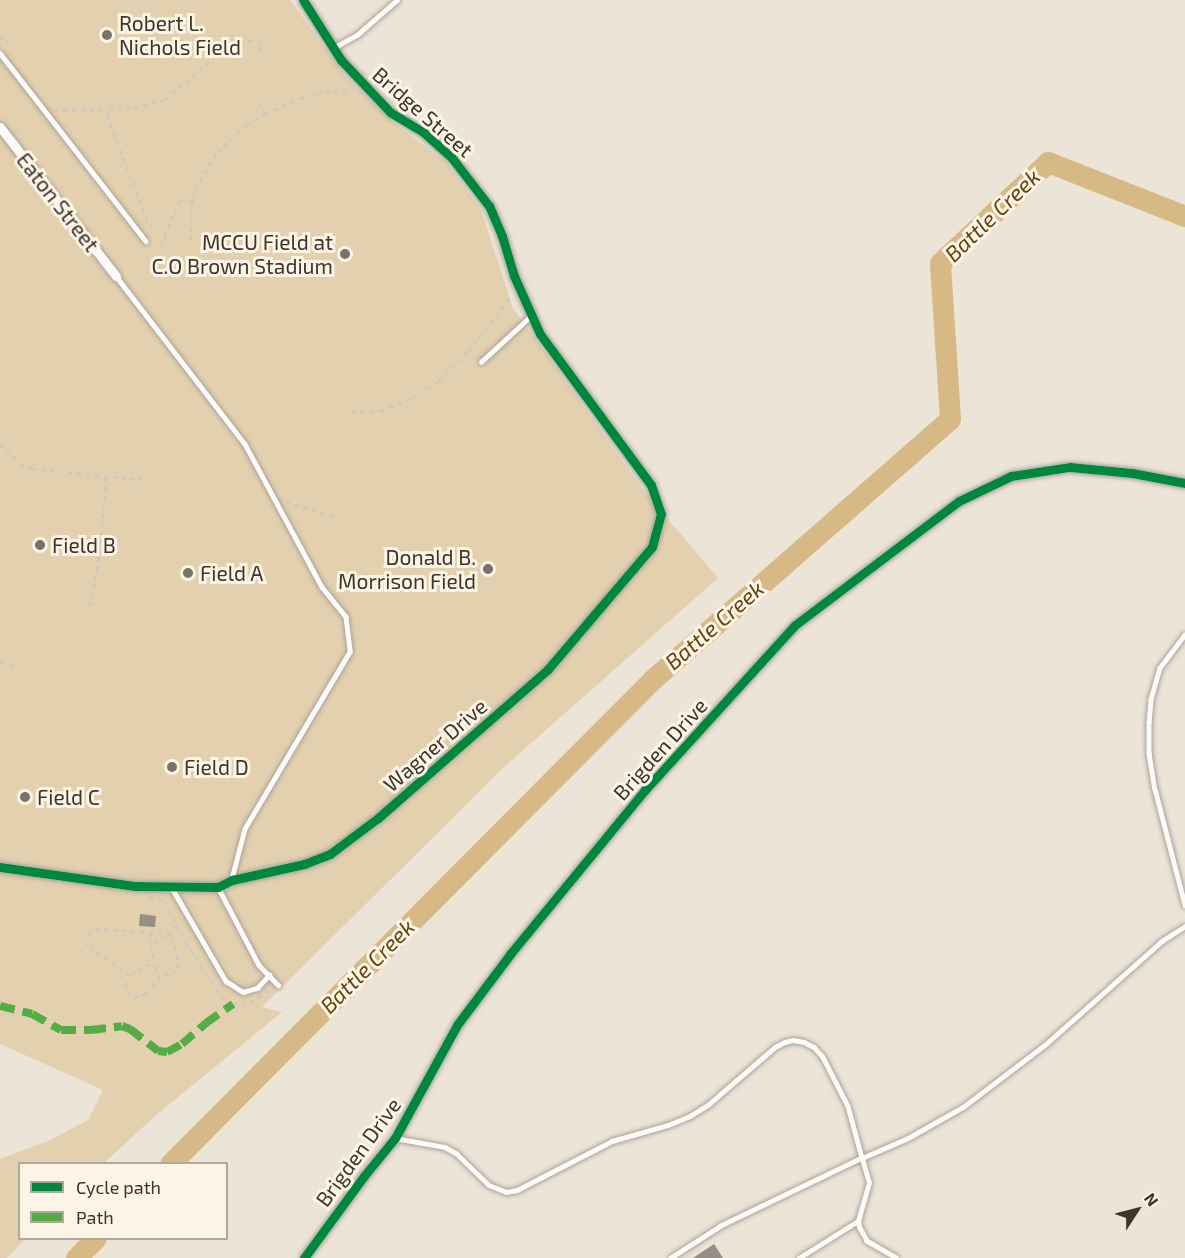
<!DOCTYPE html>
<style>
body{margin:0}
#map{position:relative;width:1185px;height:1258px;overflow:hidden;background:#ece4d7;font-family:"Exo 2",sans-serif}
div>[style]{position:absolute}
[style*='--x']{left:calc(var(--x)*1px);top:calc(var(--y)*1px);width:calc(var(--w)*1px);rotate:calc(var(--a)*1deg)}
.green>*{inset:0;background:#e3d0af}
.river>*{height:21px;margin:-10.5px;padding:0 10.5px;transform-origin:10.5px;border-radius:10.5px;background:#d6b985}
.building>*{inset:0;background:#958f85}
.path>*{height:2px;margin-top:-1px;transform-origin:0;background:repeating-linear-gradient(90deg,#cbc8c4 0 4.5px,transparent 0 9px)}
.roads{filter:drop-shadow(0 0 2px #aaa499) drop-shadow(0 0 2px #aaa499)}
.lane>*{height:4.5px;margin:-2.25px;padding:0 2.25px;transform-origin:2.25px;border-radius:2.25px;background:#fcfbf9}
.street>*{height:9px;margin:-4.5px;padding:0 4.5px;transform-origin:4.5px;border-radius:4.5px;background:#fcfbf9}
.quiet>*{height:8px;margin-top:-4px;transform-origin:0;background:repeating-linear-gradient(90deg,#55ac44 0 15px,transparent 0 23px)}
.cycleway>*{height:9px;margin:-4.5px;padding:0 4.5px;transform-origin:4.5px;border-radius:4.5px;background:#00873e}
.dots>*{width:16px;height:16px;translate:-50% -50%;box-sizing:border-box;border:3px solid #fdf4e6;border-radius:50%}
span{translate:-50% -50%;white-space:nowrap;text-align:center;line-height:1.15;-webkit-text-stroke:6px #fdf4e6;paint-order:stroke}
.poi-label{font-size:21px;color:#3b352c}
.left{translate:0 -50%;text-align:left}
.right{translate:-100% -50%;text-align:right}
.street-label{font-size:21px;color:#3b352c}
.water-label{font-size:22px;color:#60450f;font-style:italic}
.legend{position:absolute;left:18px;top:1162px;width:210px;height:78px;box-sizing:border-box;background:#fdf4e6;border:2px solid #afa89c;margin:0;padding:8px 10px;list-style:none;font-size:18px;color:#3b352c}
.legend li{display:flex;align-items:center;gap:12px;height:30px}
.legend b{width:30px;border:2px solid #afa89c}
.north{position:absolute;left:1107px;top:1180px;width:60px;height:60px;-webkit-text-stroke:4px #fdf4e6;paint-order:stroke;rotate:54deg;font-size:16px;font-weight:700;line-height:24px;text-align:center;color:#3b352c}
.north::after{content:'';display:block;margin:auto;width:21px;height:27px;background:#3b352c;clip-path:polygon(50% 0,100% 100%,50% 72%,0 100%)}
</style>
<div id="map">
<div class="green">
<div style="clip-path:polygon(0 0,290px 0,346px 77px,395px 124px,445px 161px,481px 210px,513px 308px,644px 491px,718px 578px,503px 768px,262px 1007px,282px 1012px,155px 1116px,104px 1163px,20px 1164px,20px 1238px,25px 1239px,7px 1258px,0 1258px,0 1159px,48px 1141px,88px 1120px,103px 1090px,0 1044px)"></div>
</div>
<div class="river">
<div style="--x:170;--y:1164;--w:683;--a:-45.12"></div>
<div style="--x:652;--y:680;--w:396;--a:-41.2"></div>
<div style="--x:950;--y:419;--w:156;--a:-93.7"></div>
<div style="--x:940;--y:263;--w:148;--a:-43.1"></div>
<div style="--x:1048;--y:162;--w:147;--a:21.5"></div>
<div style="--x:76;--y:1258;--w:28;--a:-45"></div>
</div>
<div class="building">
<div style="clip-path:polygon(140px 914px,156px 916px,155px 927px,139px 926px)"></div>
<div style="clip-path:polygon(714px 1244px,723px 1258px,693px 1258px)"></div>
</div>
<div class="path">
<div style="--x:0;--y:39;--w:8;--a:7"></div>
<div style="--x:8;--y:40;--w:10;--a:96"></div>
<div style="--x:54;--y:111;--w:45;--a:-1.3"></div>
<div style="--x:99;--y:110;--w:11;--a:22"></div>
<div style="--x:266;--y:114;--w:37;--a:-24"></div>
<div style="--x:300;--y:99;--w:26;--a:-16"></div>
<div style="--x:325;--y:92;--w:30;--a:-4"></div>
<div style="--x:153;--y:229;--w:10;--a:-127"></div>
<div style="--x:147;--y:221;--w:110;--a:-110.7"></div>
<div style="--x:108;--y:118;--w:9;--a:-84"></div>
<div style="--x:109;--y:109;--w:25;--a:-2"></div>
<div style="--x:134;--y:108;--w:32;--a:-14"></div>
<div style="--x:165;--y:100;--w:63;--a:-40.5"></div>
<div style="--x:213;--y:59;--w:22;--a:-34"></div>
<div style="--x:231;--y:47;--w:28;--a:-18"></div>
<div style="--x:258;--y:38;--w:17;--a:77"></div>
<div style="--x:191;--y:241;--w:38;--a:-88"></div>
<div style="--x:161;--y:245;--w:49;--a:-67.1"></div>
<div style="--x:180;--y:200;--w:12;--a:14"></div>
<div style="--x:192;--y:203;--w:14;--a:-78"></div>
<div style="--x:195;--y:189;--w:42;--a:-58.6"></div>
<div style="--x:217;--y:153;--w:41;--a:-43"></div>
<div style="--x:247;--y:125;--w:22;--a:-30"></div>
<div style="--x:266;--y:114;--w:19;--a:-125"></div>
<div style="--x:351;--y:412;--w:30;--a:-2"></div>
<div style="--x:381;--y:411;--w:34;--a:-23"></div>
<div style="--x:412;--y:398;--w:32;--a:-32"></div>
<div style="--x:439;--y:381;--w:41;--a:-45"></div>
<div style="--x:468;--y:352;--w:70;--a:-52"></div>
<div style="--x:0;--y:444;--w:28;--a:45"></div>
<div style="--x:20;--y:464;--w:13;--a:23"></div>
<div style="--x:32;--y:469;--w:110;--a:5.8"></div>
<div style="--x:141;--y:480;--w:9;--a:-84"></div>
<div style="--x:286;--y:502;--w:52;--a:18.1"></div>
<div style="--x:90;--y:606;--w:53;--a:-79.1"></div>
<div style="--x:100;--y:554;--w:76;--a:-85.5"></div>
<div style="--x:0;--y:663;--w:16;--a:11"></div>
<div style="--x:149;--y:898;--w:16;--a:11"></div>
<div style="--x:165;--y:901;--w:47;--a:63.4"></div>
<div style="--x:186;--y:943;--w:64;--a:57.1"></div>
<div style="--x:221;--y:997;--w:14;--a:30"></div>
<div style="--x:233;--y:1004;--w:17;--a:-3"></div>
<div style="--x:250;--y:1003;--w:25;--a:-32"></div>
<div style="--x:152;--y:933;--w:4;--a:117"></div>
<div style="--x:150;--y:937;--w:30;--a:81"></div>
<div style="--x:155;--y:967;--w:12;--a:66"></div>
<div style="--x:160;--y:978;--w:21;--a:131"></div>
<div style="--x:146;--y:994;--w:9;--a:159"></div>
<div style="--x:138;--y:997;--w:8;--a:-173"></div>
<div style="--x:130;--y:996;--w:11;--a:-117"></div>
<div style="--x:125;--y:986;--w:11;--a:-63"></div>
<div style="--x:130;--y:976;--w:52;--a:-145.1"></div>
<div style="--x:87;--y:946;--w:14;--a:-82"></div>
<div style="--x:89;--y:932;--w:7;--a:-27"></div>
<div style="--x:95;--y:929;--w:73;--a:3.9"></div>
<div style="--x:168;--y:934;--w:13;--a:-42"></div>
<div style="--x:153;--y:943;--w:17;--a:-31"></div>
<div style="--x:168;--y:934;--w:6;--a:45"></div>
<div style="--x:172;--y:938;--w:27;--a:75"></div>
<div style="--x:179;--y:964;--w:7;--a:106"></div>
<div style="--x:177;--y:971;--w:18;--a:158"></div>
<div style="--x:131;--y:975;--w:17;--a:-36"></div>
<div style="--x:145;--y:965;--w:10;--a:11"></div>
</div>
<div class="roads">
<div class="lane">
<div style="--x:335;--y:47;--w:25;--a:-29"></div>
<div style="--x:357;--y:35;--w:53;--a:-41.2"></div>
<div style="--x:0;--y:53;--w:238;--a:52.2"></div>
<div style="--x:116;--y:276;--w:212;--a:52.5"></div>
<div style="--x:245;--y:444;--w:162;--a:61.7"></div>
<div style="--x:322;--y:587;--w:38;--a:51"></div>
<div style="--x:346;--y:617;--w:35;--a:83"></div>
<div style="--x:350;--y:652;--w:206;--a:120.7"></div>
<div style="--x:245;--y:829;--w:52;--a:104.6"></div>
<div style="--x:481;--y:362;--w:69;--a:-42.7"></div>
<div style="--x:1185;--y:635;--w:41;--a:127.1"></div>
<div style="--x:1160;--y:668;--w:33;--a:106"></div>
<div style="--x:1151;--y:700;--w:22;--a:95"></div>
<div style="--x:1149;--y:722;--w:31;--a:90"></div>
<div style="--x:1149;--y:753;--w:36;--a:81"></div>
<div style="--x:1155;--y:789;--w:120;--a:75.5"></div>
<div style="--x:218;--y:887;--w:88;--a:62.3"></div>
<div style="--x:259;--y:965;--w:28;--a:46"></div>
<div style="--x:172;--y:888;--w:108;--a:59.9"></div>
<div style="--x:226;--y:981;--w:20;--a:33"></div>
<div style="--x:243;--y:992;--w:15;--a:-16"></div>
<div style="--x:257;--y:988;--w:18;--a:-47"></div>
<div style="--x:395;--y:1138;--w:51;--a:10.2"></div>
<div style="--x:445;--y:1147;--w:13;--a:29"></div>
<div style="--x:456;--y:1153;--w:46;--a:44.1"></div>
<div style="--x:489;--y:1185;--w:18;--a:22"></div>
<div style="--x:506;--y:1192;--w:11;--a:-10"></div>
<div style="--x:517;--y:1190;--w:107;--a:-27.3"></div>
<div style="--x:612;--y:1141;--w:58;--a:-15.9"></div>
<div style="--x:668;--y:1125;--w:24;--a:-22"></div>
<div style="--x:690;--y:1116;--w:22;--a:-32"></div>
<div style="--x:709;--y:1104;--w:87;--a:-40.8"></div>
<div style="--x:775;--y:1047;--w:11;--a:-27"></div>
<div style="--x:785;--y:1042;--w:8;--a:-14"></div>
<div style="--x:793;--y:1040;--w:11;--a:10"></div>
<div style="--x:804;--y:1042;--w:11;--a:27"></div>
<div style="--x:814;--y:1047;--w:13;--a:48"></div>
<div style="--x:823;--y:1057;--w:55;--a:63"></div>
<div style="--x:848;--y:1106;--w:54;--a:74.9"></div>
<div style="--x:862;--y:1158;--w:157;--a:154.3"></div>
<div style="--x:721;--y:1226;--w:59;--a:147.4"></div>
<div style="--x:799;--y:1258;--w:70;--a:-32.1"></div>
<div style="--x:896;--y:1258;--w:34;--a:-150"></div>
<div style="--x:867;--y:1241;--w:16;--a:-120"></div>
<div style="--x:859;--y:1227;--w:6;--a:-99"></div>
<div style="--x:858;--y:1221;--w:40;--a:-74"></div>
<div style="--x:869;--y:1183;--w:26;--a:-106"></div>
<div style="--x:862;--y:1158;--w:50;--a:-23.5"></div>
<div style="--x:908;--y:1138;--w:63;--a:-29.4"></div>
<div style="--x:963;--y:1107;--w:104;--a:-37.2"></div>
<div style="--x:1046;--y:1044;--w:155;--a:-41.6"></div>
<div style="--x:1162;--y:941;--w:27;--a:-33"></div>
</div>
<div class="street">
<div style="--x:0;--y:127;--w:189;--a:52.1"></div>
<div style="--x:0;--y:867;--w:136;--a:8"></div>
<div style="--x:135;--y:886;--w:83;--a:0.7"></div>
<div style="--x:218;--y:887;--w:16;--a:-27"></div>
<div style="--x:232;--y:880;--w:74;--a:-12.5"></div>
<div style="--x:304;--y:864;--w:28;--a:-21"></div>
<div style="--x:330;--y:854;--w:60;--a:-36.9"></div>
<div style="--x:378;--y:818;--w:226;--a:-41.2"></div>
<div style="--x:548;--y:669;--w:160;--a:-49.6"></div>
<div style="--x:652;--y:547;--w:34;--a:-75"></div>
<div style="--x:661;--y:514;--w:31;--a:-109"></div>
<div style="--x:651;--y:485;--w:187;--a:-126.3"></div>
<div style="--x:540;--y:334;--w:64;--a:-114.1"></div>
<div style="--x:514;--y:276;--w:42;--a:-106.7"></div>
<div style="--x:502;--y:236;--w:33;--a:-113"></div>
<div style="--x:489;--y:206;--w:61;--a:-127.6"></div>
<div style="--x:452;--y:158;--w:39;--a:-138"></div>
<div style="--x:423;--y:132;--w:37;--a:-149"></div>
<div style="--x:391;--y:113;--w:73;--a:-133.3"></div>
<div style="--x:341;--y:60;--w:71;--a:-122.3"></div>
<div style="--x:304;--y:1258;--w:102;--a:-53.8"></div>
<div style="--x:364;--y:1176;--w:49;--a:-50.8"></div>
<div style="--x:395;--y:1138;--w:129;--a:-61.2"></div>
<div style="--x:457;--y:1025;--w:90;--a:-53.1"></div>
<div style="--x:511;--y:953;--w:210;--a:-50.6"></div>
<div style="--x:644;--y:791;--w:224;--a:-47.7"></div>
<div style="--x:795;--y:625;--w:206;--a:-37.1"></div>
<div style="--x:959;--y:501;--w:58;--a:-25.7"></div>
<div style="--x:1011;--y:476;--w:60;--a:-8.7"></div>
<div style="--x:1070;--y:467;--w:62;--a:5.5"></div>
<div style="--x:1132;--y:473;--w:54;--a:10.7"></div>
</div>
</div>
<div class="quiet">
<div style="--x:0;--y:1006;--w:33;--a:14"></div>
<div style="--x:32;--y:1014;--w:33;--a:29"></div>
<div style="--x:61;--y:1030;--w:30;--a:0"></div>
<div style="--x:91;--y:1030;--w:31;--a:-7"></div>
<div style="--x:122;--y:1026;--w:9;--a:21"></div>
<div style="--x:130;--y:1029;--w:36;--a:38"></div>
<div style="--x:158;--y:1051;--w:9;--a:6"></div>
<div style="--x:167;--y:1052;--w:17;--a:-28"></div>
<div style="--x:182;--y:1044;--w:32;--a:-41"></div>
<div style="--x:206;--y:1023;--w:33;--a:-35"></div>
</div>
<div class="cycleway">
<div style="--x:0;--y:867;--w:136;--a:8"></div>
<div style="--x:135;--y:886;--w:83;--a:0.7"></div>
<div style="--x:218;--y:887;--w:16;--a:-27"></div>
<div style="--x:232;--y:880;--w:74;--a:-12.5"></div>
<div style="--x:304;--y:864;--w:28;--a:-21"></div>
<div style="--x:330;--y:854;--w:60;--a:-36.9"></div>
<div style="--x:378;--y:818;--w:226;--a:-41.2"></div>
<div style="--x:548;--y:669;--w:160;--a:-49.6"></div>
<div style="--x:652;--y:547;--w:34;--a:-75"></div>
<div style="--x:661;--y:514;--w:31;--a:-109"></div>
<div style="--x:651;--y:485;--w:187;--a:-126.3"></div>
<div style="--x:540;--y:334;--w:64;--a:-114.1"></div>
<div style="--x:514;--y:276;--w:42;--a:-106.7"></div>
<div style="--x:502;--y:236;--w:33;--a:-113"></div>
<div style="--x:489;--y:206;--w:61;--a:-127.6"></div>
<div style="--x:452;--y:158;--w:39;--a:-138"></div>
<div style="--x:423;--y:132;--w:37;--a:-149"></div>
<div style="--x:391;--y:113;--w:73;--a:-133.3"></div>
<div style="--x:341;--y:60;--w:71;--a:-122.3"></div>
<div style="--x:304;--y:1258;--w:102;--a:-53.8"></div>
<div style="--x:364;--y:1176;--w:49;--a:-50.8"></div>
<div style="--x:395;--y:1138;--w:129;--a:-61.2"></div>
<div style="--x:457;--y:1025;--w:90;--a:-53.1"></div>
<div style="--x:511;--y:953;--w:210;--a:-50.6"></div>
<div style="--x:644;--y:791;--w:224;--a:-47.7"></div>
<div style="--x:795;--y:625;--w:206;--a:-37.1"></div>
<div style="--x:959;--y:501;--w:58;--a:-25.7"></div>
<div style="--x:1011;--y:476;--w:60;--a:-8.7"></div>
<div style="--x:1070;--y:467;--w:62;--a:5.5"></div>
<div style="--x:1132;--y:473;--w:54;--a:10.7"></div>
</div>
<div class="dots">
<div style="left:107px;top:35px;background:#797268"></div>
<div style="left:345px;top:254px;background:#797268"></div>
<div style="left:40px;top:545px;background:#797268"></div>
<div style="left:488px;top:569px;background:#797268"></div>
<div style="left:188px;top:573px;background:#797268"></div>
<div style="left:172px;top:767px;background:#797268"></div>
<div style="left:25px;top:797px;background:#797268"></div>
</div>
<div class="poi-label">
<span class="left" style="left:119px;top:35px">Robert L.<br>Nichols Field</span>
<span class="right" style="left:333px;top:254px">MCCU Field at<br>C.O Brown Stadium</span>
<span class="left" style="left:52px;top:545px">Field B</span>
<span class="right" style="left:476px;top:569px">Donald B.<br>Morrison Field</span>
<span class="left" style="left:200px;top:573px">Field A</span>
<span class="left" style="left:184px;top:767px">Field D</span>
<span class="left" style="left:37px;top:797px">Field C</span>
</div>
<div class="street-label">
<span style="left:423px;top:112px;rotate:41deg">Bridge Street</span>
<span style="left:58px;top:202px;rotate:52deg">Eaton Street</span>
<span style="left:435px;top:745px;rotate:-41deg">Wagner Drive</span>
<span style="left:660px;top:749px;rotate:-48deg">Brigden Drive</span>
<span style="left:358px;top:1152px;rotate:-54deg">Brigden Drive</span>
</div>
<div class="water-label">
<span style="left:992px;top:215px;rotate:-44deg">Battle Creek</span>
<span style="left:714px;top:625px;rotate:-41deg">Battle Creek</span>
<span style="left:367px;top:966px;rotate:-45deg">Battle Creek</span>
</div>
<ul class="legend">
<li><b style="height:8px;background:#00873e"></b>Cycle path</li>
<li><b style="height:8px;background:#55ac44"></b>Path</li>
</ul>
<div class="north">N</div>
</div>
